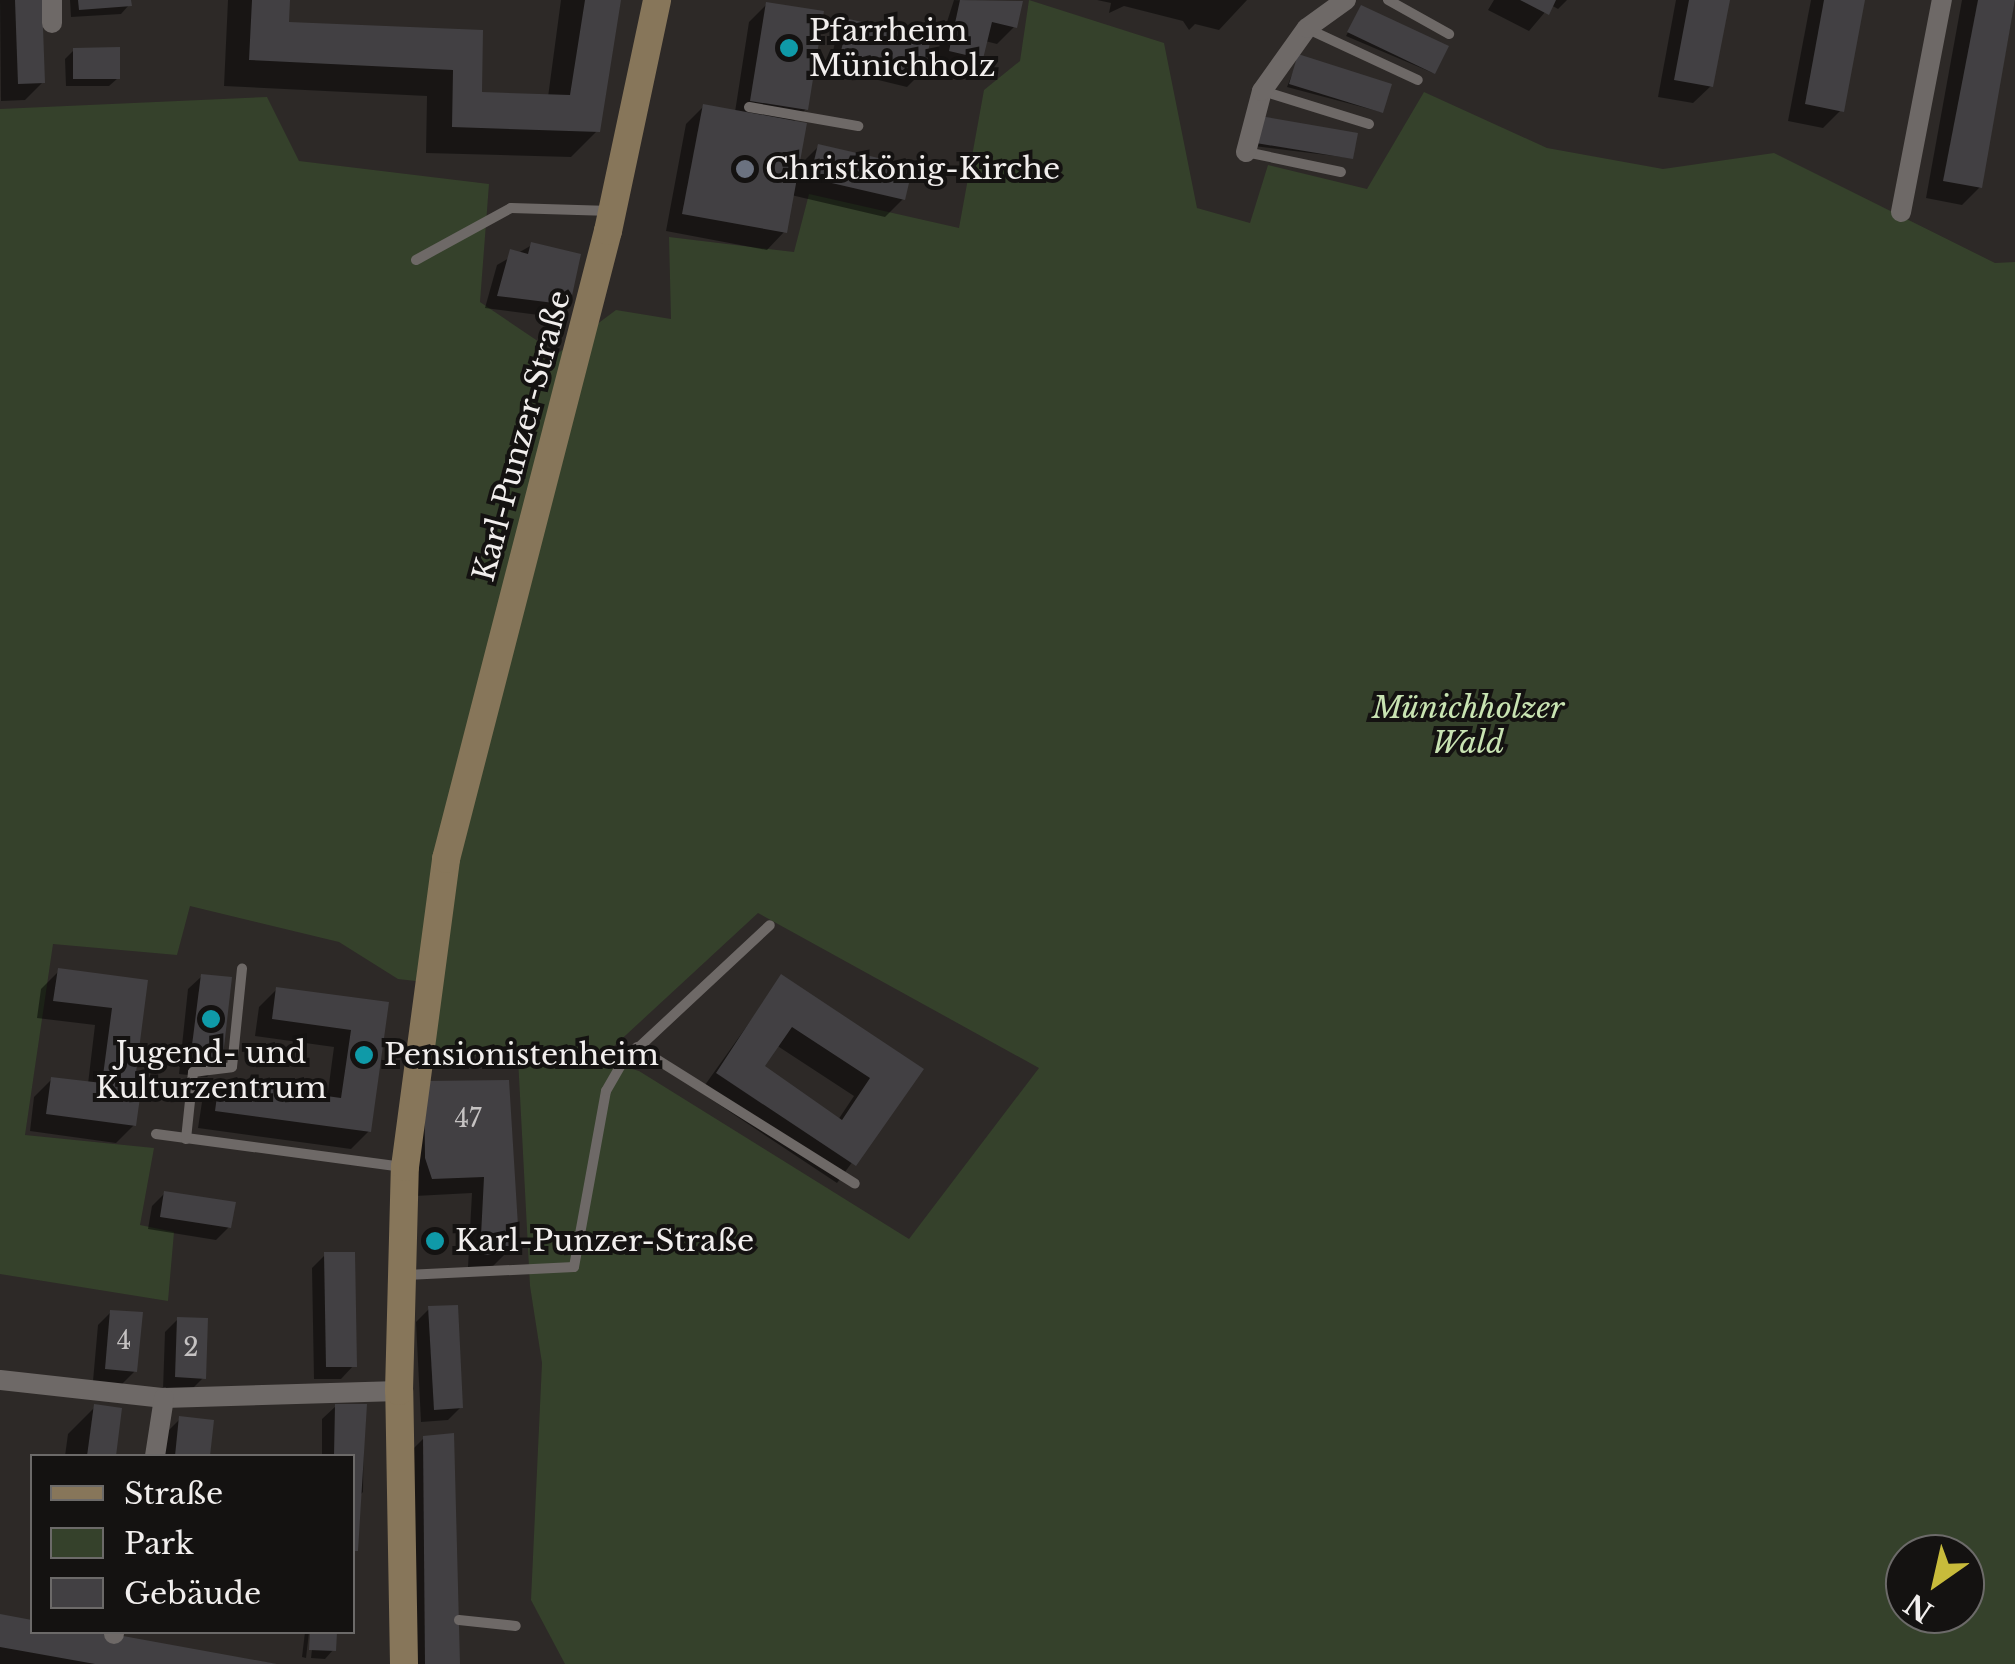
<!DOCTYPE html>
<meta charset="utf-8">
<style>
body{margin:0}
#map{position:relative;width:2015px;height:1664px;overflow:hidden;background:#2d2927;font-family:"Libre Baskerville",serif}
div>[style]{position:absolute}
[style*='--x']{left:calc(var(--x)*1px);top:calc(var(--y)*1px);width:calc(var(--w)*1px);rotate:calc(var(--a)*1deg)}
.green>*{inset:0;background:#35412b}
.shadow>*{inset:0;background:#0007}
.building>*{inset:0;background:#424043}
.lane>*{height:10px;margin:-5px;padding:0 5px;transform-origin:5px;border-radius:5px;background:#6e6967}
.street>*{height:20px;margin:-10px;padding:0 10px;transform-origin:10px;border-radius:10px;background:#6e6967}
.secondary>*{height:28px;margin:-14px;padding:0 14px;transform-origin:14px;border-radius:14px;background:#87765a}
.dots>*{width:28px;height:28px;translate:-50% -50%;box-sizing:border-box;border:5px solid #141211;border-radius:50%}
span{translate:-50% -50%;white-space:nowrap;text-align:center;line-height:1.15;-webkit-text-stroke:8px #141211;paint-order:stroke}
.number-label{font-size:25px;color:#c5c2c2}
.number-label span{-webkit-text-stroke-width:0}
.poi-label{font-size:30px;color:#f1eeed}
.left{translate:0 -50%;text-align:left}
.street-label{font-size:30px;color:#f1eeed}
.park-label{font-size:30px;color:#c8e3b2;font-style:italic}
.legend{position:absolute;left:30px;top:1454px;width:325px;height:180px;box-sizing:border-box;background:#141211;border:2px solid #6c6a69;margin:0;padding:12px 18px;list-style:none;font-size:30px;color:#f1eeed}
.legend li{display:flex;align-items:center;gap:20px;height:50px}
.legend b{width:50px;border:2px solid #6c6a69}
.north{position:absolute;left:1885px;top:1534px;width:100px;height:100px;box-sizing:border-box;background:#141211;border:2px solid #6c6a69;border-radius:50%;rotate:214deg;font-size:28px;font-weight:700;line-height:40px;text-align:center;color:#f1eeed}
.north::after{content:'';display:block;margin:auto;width:35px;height:45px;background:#c8bb3b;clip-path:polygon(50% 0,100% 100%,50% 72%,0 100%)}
</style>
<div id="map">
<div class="green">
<div style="clip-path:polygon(evenodd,1029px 0,1164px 43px,1197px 208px,1250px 223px,1268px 165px,1367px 189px,1424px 92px,1547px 148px,1663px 169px,1774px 153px,1995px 263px,2015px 262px,2015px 1664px,565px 1664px,531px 1600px,542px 1363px,530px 1286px,518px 1058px,433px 1054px,442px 984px,398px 979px,339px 942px,190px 906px,177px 955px,53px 944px,25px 1135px,154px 1148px,140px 1225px,174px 1232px,168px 1301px,0 1274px,0 109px,267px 97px,299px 161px,489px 184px,480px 302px,557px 354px,616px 310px,671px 319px,669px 237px,794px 252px,809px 194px,959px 228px,984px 90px,1020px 61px,1029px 0,758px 913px,1039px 1068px,909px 1239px,639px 1071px,600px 1059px,758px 913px,1029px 0,1905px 1554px,1965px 1554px,1965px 1614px,1905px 1614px,1905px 1554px)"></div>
</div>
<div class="shadow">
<div style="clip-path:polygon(0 0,40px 0,43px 82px,25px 100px,1px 101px)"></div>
<div style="clip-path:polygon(70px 0,129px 0,129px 5px,121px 14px,71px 17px)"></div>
<div style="clip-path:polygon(228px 0,287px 0,286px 25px,480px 32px,480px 95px,548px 97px,561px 0,619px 0,598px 130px,571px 157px,426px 153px,427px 96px,224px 86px)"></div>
<div style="clip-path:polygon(954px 0,1020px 3px,1015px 26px,997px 44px,985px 41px,981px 58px,963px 76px,932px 69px)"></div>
<div style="clip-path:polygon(1097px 0,1247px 0,1219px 30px,1195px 24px,1189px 30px,1183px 21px,1124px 6px,1109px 13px,1111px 3px)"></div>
<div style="clip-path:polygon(1494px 0,1567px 0,1558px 9px,1551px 5px,1529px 31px,1488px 10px)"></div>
<div style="clip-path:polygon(1676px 0,1727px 0,1711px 86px,1693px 103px,1658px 97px)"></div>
<div style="clip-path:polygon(1811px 0,1862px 0,1841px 110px,1823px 128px,1788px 121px)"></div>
<div style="clip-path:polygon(1962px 0,2015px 0,1980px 187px,1962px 205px,1926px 198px)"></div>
<div style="clip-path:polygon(767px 4px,806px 109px,792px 123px,796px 169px,819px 146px,903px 199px,885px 217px,791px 195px,784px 232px,767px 250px,666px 231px,686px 124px,704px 106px,735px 112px,749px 22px)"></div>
<div style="clip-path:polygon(1361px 8px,1433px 73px,1346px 36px)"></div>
<div style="clip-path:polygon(850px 21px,920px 74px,907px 87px,829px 68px,837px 34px)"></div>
<div style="clip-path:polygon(74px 50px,118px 78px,109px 86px,66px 86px,65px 59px)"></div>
<div style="clip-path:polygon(1299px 57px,1381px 112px,1287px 87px)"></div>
<div style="clip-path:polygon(1257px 122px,1351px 158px,1254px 146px)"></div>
<div style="clip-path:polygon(532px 245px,567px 304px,554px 317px,485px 308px,497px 265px)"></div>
<div style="clip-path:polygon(59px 971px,145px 983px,132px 1091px,134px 1125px,116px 1143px,30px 1131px,34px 1097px,52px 1079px,88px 1084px,95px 1025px,37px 1018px,41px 989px)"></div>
<div style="clip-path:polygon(202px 976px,220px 1064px,207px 1077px,179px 1074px,188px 989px)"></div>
<div style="clip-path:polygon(evenodd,781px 978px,920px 1069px,837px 1183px,700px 1092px,781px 978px,776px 1045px,854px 1096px,838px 1120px,761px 1066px,776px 1045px)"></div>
<div style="clip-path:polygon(277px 989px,386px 1004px,369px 1131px,351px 1149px,198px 1128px,202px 1102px,220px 1084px,327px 1099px,334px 1047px,255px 1036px,259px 1007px)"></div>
<div style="clip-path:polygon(425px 1083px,516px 1225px,505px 1235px,506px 1253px,493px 1266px,468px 1267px,472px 1193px,415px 1196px)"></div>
<div style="clip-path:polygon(165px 1193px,229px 1227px,216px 1240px,148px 1229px,152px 1206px)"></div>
<div style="clip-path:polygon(430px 1236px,439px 1248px,435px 1251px,426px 1251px)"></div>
<div style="clip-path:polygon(325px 1255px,354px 1365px,341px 1379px,314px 1379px,312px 1268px)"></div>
<div style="clip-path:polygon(429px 1309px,461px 1407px,448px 1420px,421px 1422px,416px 1322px)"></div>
<div style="clip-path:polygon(111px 1312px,135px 1371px,122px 1384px,93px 1381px,98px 1325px)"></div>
<div style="clip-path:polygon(178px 1319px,204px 1377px,190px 1391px,163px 1390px,165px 1332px)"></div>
<div style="clip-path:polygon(336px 1406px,364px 1407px,363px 1492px,356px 1499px,352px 1553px,352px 1456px,322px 1456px,322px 1419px)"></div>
<div style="clip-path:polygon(95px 1407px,119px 1410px,113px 1456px,65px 1456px,68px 1434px)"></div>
<div style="clip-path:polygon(180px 1419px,211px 1422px,208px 1456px,152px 1456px,153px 1446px)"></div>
<div style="clip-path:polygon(424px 1438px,457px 1664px,408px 1664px,406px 1456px)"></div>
<div style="clip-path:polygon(0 1617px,32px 1622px,32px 1632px,86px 1632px,275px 1664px,0 1664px)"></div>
<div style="clip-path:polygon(305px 1632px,309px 1632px,306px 1658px,302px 1657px)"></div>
<div style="clip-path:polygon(314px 1632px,334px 1632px,333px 1650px,325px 1659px,311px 1658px)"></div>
</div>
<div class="building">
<div style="clip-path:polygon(15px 0,42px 0,45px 83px,18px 84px)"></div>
<div style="clip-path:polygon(78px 0,131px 0,132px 6px,79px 10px)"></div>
<div style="clip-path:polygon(252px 0,290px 0,289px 22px,483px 30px,482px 92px,570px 95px,585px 0,621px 0,600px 132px,452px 127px,453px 70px,249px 60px)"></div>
<div style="clip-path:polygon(960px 0,1023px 1px,1017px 28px,992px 22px,983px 59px,949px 51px)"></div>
<div style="clip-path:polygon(1520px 0,1556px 0,1549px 15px)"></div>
<div style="clip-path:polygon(1689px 0,1730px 0,1713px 87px,1674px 80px)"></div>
<div style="clip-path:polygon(1824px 0,1865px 0,1844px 112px,1805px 104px)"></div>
<div style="clip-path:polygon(1978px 0,2015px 0,1982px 188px,1943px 181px)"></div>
<div style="clip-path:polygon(766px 2px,824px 11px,808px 110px,750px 101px)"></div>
<div style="clip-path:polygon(1361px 5px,1449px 46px,1435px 74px,1347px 32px)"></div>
<div style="clip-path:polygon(849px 19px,931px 38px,923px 75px,840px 55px)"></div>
<div style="clip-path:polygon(120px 47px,120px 79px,73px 79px,73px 48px)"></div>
<div style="clip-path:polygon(1298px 54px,1392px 84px,1383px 113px,1289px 84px)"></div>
<div style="clip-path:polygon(703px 104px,807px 123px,787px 233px,682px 214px)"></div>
<div style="clip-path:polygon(1260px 116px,1358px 133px,1353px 159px,1256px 143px)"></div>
<div style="clip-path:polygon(818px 144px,913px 166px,905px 200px,810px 178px)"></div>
<div style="clip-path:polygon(531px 242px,581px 254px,570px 305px,497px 296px,510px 249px,528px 254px)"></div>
<div style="clip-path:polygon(58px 968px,148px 980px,134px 1088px,141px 1090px,136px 1126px,46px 1114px,51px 1077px,102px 1083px,112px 1008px,53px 1001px)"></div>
<div style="clip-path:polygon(201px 974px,232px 977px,222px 1065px,190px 1061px)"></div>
<div style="clip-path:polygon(evenodd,781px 974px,924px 1069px,856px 1166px,716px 1073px,781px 974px,792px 1027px,870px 1078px,842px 1120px,765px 1066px,792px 1027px)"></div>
<div style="clip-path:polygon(276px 987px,389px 1002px,371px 1132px,215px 1111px,219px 1081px,341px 1098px,351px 1030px,272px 1019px)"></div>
<div style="clip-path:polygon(509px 1080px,518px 1226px,507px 1226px,509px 1254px,480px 1255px,484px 1177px,432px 1179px,425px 1158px,424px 1081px)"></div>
<div style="clip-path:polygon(164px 1191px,236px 1202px,231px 1228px,160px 1217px)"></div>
<div style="clip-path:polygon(429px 1233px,441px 1234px,441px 1249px,428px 1248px)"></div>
<div style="clip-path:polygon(324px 1252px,355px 1252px,357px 1367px,326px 1367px)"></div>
<div style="clip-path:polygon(458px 1305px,463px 1408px,434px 1410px,428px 1306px)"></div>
<div style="clip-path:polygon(110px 1310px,143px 1312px,137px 1372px,105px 1369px)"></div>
<div style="clip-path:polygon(177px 1317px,208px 1318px,206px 1379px,175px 1377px)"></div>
<div style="clip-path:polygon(94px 1404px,122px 1408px,116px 1456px,87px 1456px)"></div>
<div style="clip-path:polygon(335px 1404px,367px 1404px,358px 1551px,352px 1551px,352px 1456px,334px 1456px)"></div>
<div style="clip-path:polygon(179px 1416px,214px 1420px,210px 1456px,175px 1456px)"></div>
<div style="clip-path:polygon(454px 1433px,460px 1664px,425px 1664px,423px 1436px)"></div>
<div style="clip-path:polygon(0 1614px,32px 1620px,32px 1632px,101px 1632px,277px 1664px,95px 1664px,0 1647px)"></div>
<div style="clip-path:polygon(310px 1632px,337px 1632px,336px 1651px,309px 1650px)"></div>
</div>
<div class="lane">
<div style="--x:1388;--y:0;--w:70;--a:29.1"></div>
<div style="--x:1308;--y:29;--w:121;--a:24.9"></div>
<div style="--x:1263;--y:91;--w:111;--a:17.3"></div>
<div style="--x:749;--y:107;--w:111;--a:9.9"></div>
<div style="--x:1246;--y:152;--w:97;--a:11.9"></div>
<div style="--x:416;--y:260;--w:108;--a:-28.7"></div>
<div style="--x:511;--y:208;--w:100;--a:1.7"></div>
<div style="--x:637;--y:1047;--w:257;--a:32.1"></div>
<div style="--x:156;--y:1134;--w:249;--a:7.6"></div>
<div style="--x:186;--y:1139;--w:67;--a:-84"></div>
<div style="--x:193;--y:1072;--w:39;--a:-7"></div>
<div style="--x:232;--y:1067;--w:99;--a:-84.2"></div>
<div style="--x:406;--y:1275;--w:168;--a:-2.7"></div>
<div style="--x:574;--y:1267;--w:179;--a:-79.7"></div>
<div style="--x:606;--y:1091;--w:32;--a:-60"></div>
<div style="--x:622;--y:1063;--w:202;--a:-43"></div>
<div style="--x:459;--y:1620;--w:57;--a:6"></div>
</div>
<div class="street">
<div style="--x:52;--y:23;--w:23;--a:-90"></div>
<div style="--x:1246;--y:152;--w:63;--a:-75.3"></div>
<div style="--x:1262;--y:91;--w:77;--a:-54.5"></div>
<div style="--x:1307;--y:28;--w:48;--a:-35.7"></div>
<div style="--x:1901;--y:212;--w:216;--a:-79.1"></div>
<div style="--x:0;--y:1380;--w:165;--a:6.3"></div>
<div style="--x:164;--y:1398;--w:235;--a:-1.7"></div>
<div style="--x:155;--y:1456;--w:59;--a:-81.2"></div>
<div style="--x:114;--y:1634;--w:2;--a:-90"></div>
</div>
<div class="secondary">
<div style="--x:404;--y:1664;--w:273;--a:-91"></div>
<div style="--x:399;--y:1391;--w:224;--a:-88.5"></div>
<div style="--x:405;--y:1167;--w:311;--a:-82.4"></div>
<div style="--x:446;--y:859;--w:649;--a:-75.54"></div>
<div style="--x:608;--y:231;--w:236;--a:-78"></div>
</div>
<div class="dots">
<div style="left:789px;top:48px;background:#0f9aa8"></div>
<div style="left:745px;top:169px;background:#6b7280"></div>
<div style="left:211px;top:1019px;background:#0f9aa8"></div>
<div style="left:364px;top:1055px;background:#0f9aa8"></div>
<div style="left:435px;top:1241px;background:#0f9aa8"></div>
</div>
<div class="number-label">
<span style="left:468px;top:1119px">47</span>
<span style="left:124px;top:1341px">4</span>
<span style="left:191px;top:1348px">2</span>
</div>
<div class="poi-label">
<span class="left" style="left:809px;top:48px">Pfarrheim<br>Münichholz</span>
<span class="left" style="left:765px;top:169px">Christkönig-Kirche</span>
<span style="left:211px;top:1070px">Jugend- und<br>Kulturzentrum</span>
<span class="left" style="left:384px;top:1055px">Pensionistenheim</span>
<span class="left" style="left:455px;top:1241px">Karl-Punzer-Straße</span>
</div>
<div class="street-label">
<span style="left:522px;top:436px;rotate:-75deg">Karl-Punzer-Straße</span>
</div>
<div class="park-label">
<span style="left:1468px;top:725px">Münichholzer<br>Wald</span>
</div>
<ul class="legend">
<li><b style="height:12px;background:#87765a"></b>Straße</li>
<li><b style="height:28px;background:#35412b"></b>Park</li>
<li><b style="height:28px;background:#424043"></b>Gebäude</li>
</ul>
<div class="north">N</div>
</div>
